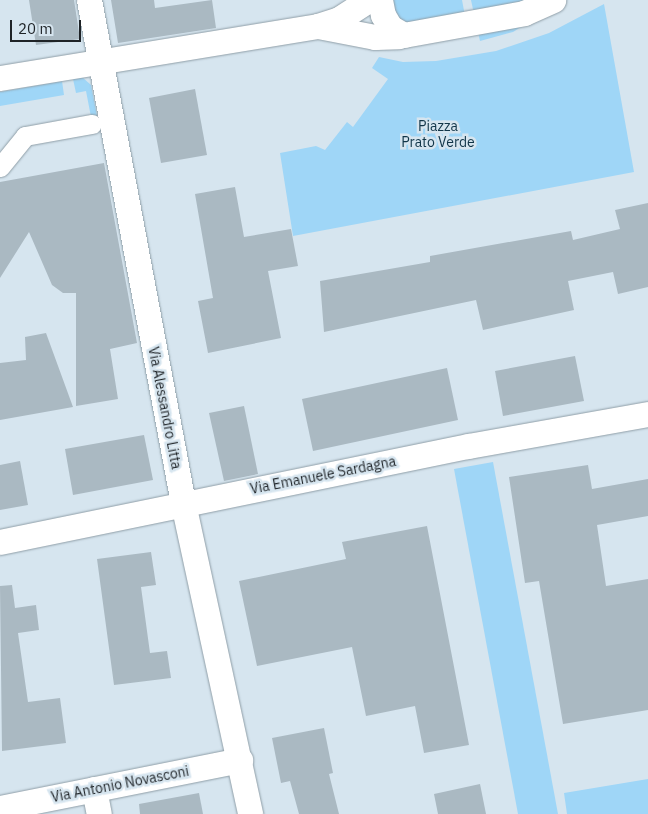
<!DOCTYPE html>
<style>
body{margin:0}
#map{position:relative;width:648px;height:814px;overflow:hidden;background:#d6e5ef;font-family:"IBM Plex Sans",sans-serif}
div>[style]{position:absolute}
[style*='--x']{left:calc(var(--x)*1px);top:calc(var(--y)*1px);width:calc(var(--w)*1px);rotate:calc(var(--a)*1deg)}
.green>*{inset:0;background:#9fd6f7}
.building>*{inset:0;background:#aab9c2}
.roads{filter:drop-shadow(0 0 1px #8f9ea7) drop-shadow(0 0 1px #8f9ea7)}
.pedestrian>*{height:19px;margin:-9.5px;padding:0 9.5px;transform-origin:9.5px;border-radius:9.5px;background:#fff}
.minor>*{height:25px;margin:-12.5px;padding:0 12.5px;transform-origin:12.5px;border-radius:12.5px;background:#fff}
span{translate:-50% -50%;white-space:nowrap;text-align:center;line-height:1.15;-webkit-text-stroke:5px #d6e5ef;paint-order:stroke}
.park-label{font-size:14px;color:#113548}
.street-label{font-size:14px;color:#1e2327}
.scale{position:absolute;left:10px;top:20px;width:71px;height:22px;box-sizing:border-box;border:2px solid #1e2327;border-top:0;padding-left:6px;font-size:15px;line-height:18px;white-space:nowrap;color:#1e2327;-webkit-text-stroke:4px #d6e5ef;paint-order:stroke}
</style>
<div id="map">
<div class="green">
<div style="clip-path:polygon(389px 0,462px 0,465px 16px,397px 24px)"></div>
<div style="clip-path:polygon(471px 0,536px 0,474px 14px)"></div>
<div style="clip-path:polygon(604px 4px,634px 172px,293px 236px,280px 153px,316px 146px,325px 150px,347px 122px,353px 127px,388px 79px,372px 68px,379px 57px,403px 62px,436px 61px,496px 51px,549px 33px)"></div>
<div style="clip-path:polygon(529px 22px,513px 32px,480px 41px,478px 32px)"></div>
<div style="clip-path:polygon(82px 77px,91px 85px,97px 116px,91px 117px,86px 91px,76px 93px,73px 79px)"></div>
<div style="clip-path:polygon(62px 81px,64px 95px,0 106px,0 92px)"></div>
<div style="clip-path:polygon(493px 462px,558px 814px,518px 814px,454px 469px)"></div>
<div style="clip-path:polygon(648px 779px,648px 814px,567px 814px,564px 793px)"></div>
</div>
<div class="building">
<div style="clip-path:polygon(29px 0,74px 0,80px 39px,36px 45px)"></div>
<div style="clip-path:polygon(111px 0,154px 0,155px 8px,212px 0,216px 28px,118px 43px)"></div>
<div style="clip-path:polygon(195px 89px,207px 155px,161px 163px,149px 98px)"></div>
<div style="clip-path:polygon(104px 163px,137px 343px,110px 349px,118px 399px,76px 406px,76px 293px,63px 293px,52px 285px,29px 232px,0 278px,0 182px)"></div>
<div style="clip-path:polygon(235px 187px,244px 237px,291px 229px,298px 266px,268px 271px,281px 338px,208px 353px,198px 301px,213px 298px,195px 194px)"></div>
<div style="clip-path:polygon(648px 203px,648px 287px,618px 294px,613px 272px,568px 281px,574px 310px,483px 330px,476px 300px,324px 332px,320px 281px,430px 262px,430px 256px,571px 231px,573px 240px,620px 229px,615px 210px)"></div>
<div style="clip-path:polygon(46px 333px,73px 407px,0 420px,0 363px,26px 360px,25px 337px)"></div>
<div style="clip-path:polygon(575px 356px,584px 401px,503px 416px,495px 371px)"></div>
<div style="clip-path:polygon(447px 368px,458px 420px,313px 451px,302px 399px)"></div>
<div style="clip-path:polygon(244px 406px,258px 474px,224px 481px,209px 413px)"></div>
<div style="clip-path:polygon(144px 435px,153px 480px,73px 495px,65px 449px)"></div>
<div style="clip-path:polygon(20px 461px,28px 505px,0 510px,0 465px)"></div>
<div style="clip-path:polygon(588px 465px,592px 489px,648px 479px,648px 516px,597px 525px,606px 586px,648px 579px,648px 710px,563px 724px,539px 581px,525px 583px,509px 477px)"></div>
<div style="clip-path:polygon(427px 526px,469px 745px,424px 753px,415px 706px,366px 716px,352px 647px,257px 666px,239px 581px,346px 559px,342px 542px)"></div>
<div style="clip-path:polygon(151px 552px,156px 585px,141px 587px,150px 653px,167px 651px,171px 678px,114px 685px,97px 559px)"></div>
<div style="clip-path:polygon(12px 585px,15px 608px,36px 605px,39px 630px,18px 633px,28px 702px,60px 698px,66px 743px,2px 751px,0 586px)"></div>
<div style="clip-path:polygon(324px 728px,333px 773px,329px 774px,339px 814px,299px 814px,290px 781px,281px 783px,272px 738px)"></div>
<div style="clip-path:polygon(480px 784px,486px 814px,438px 814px,434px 794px)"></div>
<div style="clip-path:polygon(199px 793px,203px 814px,140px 814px,139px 804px)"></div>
</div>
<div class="roads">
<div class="pedestrian">
<div style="--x:0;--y:167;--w:40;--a:-51"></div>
<div style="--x:25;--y:136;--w:68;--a:-10.2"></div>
</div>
<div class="minor">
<div style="--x:89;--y:0;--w:512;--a:79.41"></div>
<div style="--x:183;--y:503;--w:318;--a:77.8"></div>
<div style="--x:380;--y:0;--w:15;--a:79"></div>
<div style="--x:383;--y:15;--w:14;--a:60"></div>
<div style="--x:390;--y:27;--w:16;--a:30"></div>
<div style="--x:318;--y:26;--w:58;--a:10.9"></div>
<div style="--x:375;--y:37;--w:23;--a:-2"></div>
<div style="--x:398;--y:36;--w:128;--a:-10.3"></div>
<div style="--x:524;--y:13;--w:32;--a:-24"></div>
<div style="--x:0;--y:78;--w:322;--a:-9.3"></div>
<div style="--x:318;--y:26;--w:22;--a:-18"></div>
<div style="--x:339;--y:19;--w:35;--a:-33"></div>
<div style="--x:0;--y:542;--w:478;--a:-11.6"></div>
<div style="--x:468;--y:446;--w:183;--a:-10.1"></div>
<div style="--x:94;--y:789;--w:25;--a:79"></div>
<div style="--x:0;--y:808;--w:245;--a:-11.3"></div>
</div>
</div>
<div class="park-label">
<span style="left:438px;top:134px">Piazza<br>Prato Verde</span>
</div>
<div class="street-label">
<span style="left:165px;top:408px;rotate:79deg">Via Alessandro Litta</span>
<span style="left:323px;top:475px;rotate:-11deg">Via Emanuele Sardagna</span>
<span style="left:120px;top:784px;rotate:-11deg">Via Antonio Novasconi</span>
</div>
<div class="scale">20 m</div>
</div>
